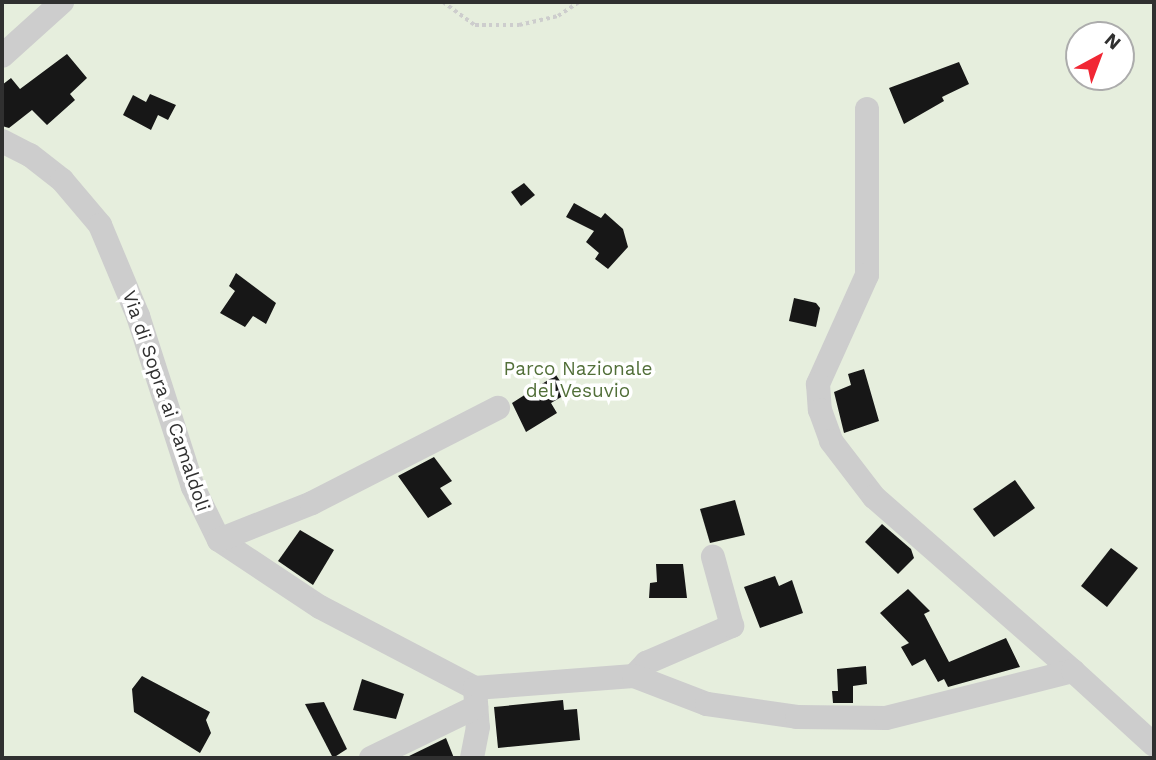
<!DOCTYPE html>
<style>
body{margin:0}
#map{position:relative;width:1156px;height:760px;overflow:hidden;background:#fff;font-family:"Work Sans",sans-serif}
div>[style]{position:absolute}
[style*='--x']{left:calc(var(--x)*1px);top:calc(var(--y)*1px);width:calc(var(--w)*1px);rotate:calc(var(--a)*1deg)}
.green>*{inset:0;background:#e6eedd}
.building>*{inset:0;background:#171717}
.path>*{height:3.5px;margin-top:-1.75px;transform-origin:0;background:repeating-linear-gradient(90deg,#cdcdcd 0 3.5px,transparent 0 7px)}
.minor>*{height:24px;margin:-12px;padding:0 12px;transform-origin:12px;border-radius:12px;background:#cdcdcd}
span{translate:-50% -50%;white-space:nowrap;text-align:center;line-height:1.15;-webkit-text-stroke:7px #fff;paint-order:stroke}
.park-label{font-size:19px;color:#526f39}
.street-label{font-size:19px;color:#303030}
.frame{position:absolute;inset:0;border:4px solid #303030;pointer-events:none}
.north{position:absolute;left:1065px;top:21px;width:70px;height:70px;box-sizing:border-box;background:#fff;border:2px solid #acacac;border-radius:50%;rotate:41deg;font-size:19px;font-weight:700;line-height:28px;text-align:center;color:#303030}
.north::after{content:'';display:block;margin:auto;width:24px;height:32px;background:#f12734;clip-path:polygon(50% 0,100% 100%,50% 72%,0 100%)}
</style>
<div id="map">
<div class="green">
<div style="clip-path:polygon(evenodd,2px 2px,1154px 2px,1154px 758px,2px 758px,2px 2px,1079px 35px,1121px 35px,1121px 77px,1079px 77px,1079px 35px)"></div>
</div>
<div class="building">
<div style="clip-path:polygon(67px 54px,87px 78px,70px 94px,75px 100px,47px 125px,32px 110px,9px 128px,2px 126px,2px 85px,11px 78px,20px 89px)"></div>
<div style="clip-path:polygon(959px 62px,969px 84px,942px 97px,944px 101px,904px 124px,889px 88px)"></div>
<div style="clip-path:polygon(150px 94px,176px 105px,168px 120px,158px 115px,151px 130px,123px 115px,133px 95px,146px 102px)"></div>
<div style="clip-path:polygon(524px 183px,535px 195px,521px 206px,511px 192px)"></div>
<div style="clip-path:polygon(574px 203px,601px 218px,605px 213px,623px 229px,628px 247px,608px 269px,595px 259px,599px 253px,586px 242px,594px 231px,566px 217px)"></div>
<div style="clip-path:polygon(236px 273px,276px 303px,266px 324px,253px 316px,245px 327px,220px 313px,235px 291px,229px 286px)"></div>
<div style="clip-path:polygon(794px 298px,816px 303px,820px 308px,816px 327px,789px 321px)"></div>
<div style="clip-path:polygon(864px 369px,879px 421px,844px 433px,834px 392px,851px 385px,848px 374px)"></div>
<div style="clip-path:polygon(556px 375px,568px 393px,551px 403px,557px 413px,526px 432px,512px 403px)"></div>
<div style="clip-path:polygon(434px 457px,452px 481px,440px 488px,452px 504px,428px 518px,398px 476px)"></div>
<div style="clip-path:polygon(1015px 480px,1035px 508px,994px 537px,973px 509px)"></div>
<div style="clip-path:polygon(735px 500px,745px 535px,710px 543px,700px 509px)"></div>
<div style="clip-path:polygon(882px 524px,911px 549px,914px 558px,898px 574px,865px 542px)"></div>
<div style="clip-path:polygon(300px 530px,334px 550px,313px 585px,278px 561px)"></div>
<div style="clip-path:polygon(1111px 548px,1138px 568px,1107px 607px,1081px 586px)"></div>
<div style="clip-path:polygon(656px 564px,683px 564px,687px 598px,649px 598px,650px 583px,657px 582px)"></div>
<div style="clip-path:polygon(775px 576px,779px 586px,792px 580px,803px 613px,760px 628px,744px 587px)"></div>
<div style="clip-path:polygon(908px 589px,930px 611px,924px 614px,949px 662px,1006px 638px,1020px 667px,948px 687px,944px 679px,938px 682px,925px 659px,912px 666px,901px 647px,909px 643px,880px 613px)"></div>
<div style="clip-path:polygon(866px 666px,867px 684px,853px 686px,853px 703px,833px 703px,832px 691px,838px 691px,837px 669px)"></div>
<div style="clip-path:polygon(142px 676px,210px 712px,206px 720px,211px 733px,200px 753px,134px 712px,132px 689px)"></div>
<div style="clip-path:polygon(362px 679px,404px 694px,396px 719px,353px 710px)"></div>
<div style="clip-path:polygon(563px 700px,564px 710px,577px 709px,580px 740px,498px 748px,494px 707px)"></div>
<div style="clip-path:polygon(324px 702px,347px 749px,333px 758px,305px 704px)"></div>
<div style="clip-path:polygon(446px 738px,454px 758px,405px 758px)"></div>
</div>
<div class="path">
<div style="--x:443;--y:2;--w:39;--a:36"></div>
<div style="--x:475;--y:25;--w:44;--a:0"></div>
<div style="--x:519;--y:25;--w:40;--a:-13"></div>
<div style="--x:558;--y:16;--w:25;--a:-34"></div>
</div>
<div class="minor">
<div style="--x:2;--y:56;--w:81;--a:-42"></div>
<div style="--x:867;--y:109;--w:166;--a:90"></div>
<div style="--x:867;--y:275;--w:120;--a:114.2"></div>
<div style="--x:818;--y:384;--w:26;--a:86"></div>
<div style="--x:820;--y:410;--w:33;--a:70"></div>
<div style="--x:831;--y:441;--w:71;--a:52.5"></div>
<div style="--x:874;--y:497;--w:264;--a:41.2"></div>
<div style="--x:2;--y:141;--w:31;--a:27"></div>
<div style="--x:30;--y:155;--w:41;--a:38"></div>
<div style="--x:62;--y:180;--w:59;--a:49.8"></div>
<div style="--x:100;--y:225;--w:99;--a:67.3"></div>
<div style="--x:138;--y:316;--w:180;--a:72.2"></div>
<div style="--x:193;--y:487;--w:59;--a:63.9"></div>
<div style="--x:219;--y:540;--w:121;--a:33.6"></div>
<div style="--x:320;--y:607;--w:175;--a:27.6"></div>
<div style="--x:475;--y:688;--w:39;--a:86"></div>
<div style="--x:478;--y:727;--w:32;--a:101"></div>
<div style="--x:219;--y:540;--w:100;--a:-21.7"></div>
<div style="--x:312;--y:503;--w:209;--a:-27.1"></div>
<div style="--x:634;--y:676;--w:18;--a:-47"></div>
<div style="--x:646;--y:663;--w:94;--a:-23.3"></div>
<div style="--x:732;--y:626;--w:72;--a:-105.4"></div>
<div style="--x:475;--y:688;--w:159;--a:-4.3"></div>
<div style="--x:634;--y:676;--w:78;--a:21"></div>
<div style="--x:707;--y:704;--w:91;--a:8.2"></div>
<div style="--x:797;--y:717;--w:89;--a:0.6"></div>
<div style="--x:886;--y:718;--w:193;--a:-14.1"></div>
<div style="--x:1073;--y:671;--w:110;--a:42.4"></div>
<div style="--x:371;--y:758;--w:117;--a:-25.9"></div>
</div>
<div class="park-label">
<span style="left:578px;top:380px">Parco Nazionale<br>del Vesuvio</span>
</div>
<div class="street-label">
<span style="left:166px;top:401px;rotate:71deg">Via di Sopra ai Camaldoli</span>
</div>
<div class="frame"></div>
<div class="north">N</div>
</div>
